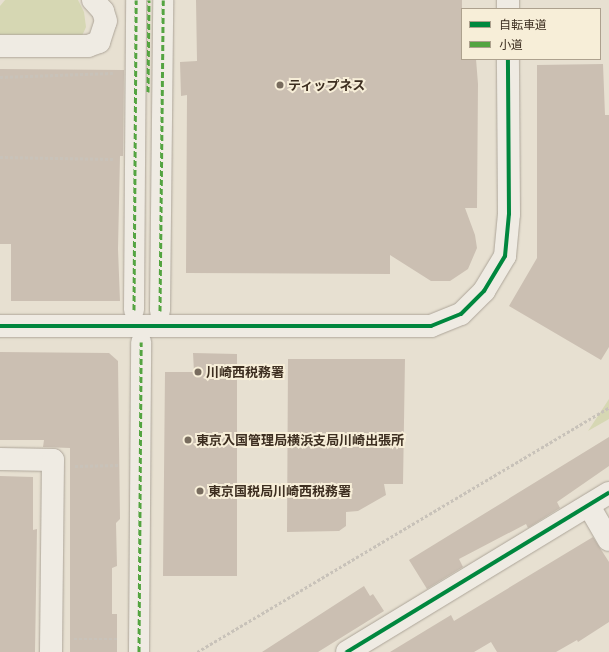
<!DOCTYPE html>
<meta charset="utf-8">
<style>
body{margin:0}
#map{position:relative;width:609px;height:652px;overflow:hidden;background:#e7e0d1;font-family:Literata,"Noto Sans JP",serif}
div>[style]{position:absolute}
[style*='--x']{left:calc(var(--x)*1px);top:calc(var(--y)*1px);width:calc(var(--w)*1px);rotate:calc(var(--a)*1deg)}
.green>*{inset:0;background:#d6d7b3}
.building>*{inset:0;background:#cbbfb2}
.path>*{height:2.5px;margin-top:-1.25px;transform-origin:0;background:repeating-linear-gradient(90deg,#c8c2b9 0 3px,transparent 0 5px)}
.roads{filter:drop-shadow(0 0 1px #ada599) drop-shadow(0 0 1px #ada599)}
.pedestrian>*{height:20px;margin:-10px;padding:0 10px;transform-origin:10px;border-radius:10px;background:#efebe3}
.minor>*{height:22px;margin:-11px;padding:0 11px;transform-origin:11px;border-radius:11px;background:#efebe3}
.tertiary>*{height:22px;margin:-11px;padding:0 11px;transform-origin:11px;border-radius:11px;background:#efebe3}
.quiet>*{height:3px;margin-top:-1.5px;transform-origin:0;background:repeating-linear-gradient(90deg,#54a441 0 6px,transparent 0 9px)}
.cycleway>*{height:4px;margin:-2px;padding:0 2px;transform-origin:2px;border-radius:2px;background:#00873e}
.dots>*{width:11px;height:11px;translate:-50% -50%;box-sizing:border-box;border:2px solid #f7eed8;border-radius:50%}
span{translate:-50% -50%;white-space:nowrap;text-align:center;line-height:1.15;-webkit-text-stroke:4px #f7eed8;paint-order:stroke}
.poi-label{font-size:13px;color:#3d2e20;font-weight:700}
.left{translate:0 -50%;text-align:left}
.legend{position:absolute;left:461px;top:8px;width:140px;height:52px;box-sizing:border-box;background:#f7eed8;border:1px solid #ada18e;margin:0;padding:5px 7px;list-style:none;font-size:12px;color:#3d2e20}
.legend li{display:flex;align-items:center;gap:8px;height:20px}
.legend b{width:20px;border:1px solid #ada18e}
</style>
<div id="map">
<div class="green">
<div style="clip-path:polygon(5px 0,78px 0,84px 12px,86px 27px,82px 36px,0 38px,0 6px)"></div>
<div style="clip-path:polygon(609px 399px,609px 419px,588px 431px)"></div>
</div>
<div class="building">
<div style="clip-path:polygon(196px 0,462px 0,462px 59px,476px 59px,478px 84px,477px 208px,465px 208px,475px 235px,477px 248px,468px 269px,450px 281px,431px 281px,390px 255px,390px 274px,186px 273px,187px 95px,181px 96px,180px 62px,197px 61px)"></div>
<div style="clip-path:polygon(603px 64px,605px 115px,609px 115px,609px 347px,601px 360px,509px 306px,537px 258px,537px 65px)"></div>
<div style="clip-path:polygon(0 69px,124px 70px,123px 156px,120px 156px,118px 249px,120px 301px,11px 301px,11px 244px,0 244px)"></div>
<div style="clip-path:polygon(0 352px,109px 353px,118px 361px,120px 519px,116px 523px,117px 566px,112px 568px,112px 614px,117px 614px,117px 652px,70px 652px,70px 448px,43px 447px,44px 440px,0 440px)"></div>
<div style="clip-path:polygon(193px 353px,237px 354px,237px 576px,163px 576px,165px 372px,194px 372px)"></div>
<div style="clip-path:polygon(288px 359px,405px 359px,403px 484px,384px 484px,386px 495px,358px 511px,346px 512px,346px 526px,339px 531px,287px 532px)"></div>
<div style="clip-path:polygon(609px 437px,609px 466px,557px 502px,560px 508px,528px 528px,526px 524px,459px 559px,463px 567px,427px 589px,409px 560px)"></div>
<div style="clip-path:polygon(0 476px,33px 477px,33px 530px,37px 529px,35px 652px,0 652px)"></div>
<div style="clip-path:polygon(593px 537px,609px 562px,609px 622px,578px 642px,577px 640px,556px 652px,497px 652px,491px 642px,474px 652px,390px 652px,451px 615px,454px 621px)"></div>
<div style="clip-path:polygon(364px 586px,370px 596px,373px 594px,384px 611px,318px 652px,262px 652px)"></div>
</div>
<div class="path">
<div style="--x:0;--y:77;--w:113;--a:-2"></div>
<div style="--x:0;--y:157;--w:113;--a:1"></div>
<div style="--x:75;--y:466;--w:45;--a:-1.3"></div>
<div style="--x:74;--y:639;--w:45;--a:0"></div>
<div style="--x:197;--y:652;--w:479;--a:-30.7"></div>
</div>
<div class="roads">
<div class="pedestrian">
<div style="--x:134;--y:310;--w:310;--a:-89.6"></div>
<div style="--x:160;--y:311;--w:311;--a:-89.4"></div>
<div style="--x:139;--y:652;--w:310;--a:-89.6"></div>
</div>
<div class="minor">
<div style="--x:0;--y:46;--w:88;--a:0"></div>
<div style="--x:88;--y:46;--w:12;--a:-20"></div>
<div style="--x:99;--y:42;--w:22;--a:-72"></div>
<div style="--x:106;--y:21;--w:10;--a:-107"></div>
<div style="--x:103;--y:11;--w:15;--a:-132"></div>
<div style="--x:0;--y:459;--w:53;--a:1.1"></div>
<div style="--x:53;--y:460;--w:192;--a:90.6"></div>
<div style="--x:589;--y:506;--w:39;--a:60"></div>
<div style="--x:347;--y:652;--w:306;--a:-31.3"></div>
</div>
<div class="tertiary">
<div style="--x:508;--y:9;--w:9;--a:-90"></div>
<div style="--x:0;--y:326;--w:431;--a:0"></div>
<div style="--x:431;--y:326;--w:32;--a:-22"></div>
<div style="--x:461;--y:314;--w:33;--a:-45"></div>
<div style="--x:484;--y:291;--w:41;--a:-59"></div>
<div style="--x:505;--y:256;--w:42;--a:-84.6"></div>
<div style="--x:509;--y:214;--w:155;--a:-90.4"></div>
</div>
</div>
<div class="quiet">
<div style="--x:148;--y:92;--w:92;--a:-89.4"></div>
<div style="--x:134;--y:310;--w:310;--a:-89.6"></div>
<div style="--x:160;--y:311;--w:311;--a:-89.4"></div>
<div style="--x:139;--y:652;--w:310;--a:-89.6"></div>
</div>
<div class="cycleway">
<div style="--x:0;--y:326;--w:431;--a:0"></div>
<div style="--x:431;--y:326;--w:32;--a:-22"></div>
<div style="--x:461;--y:314;--w:33;--a:-45"></div>
<div style="--x:484;--y:291;--w:41;--a:-59"></div>
<div style="--x:505;--y:256;--w:42;--a:-84.6"></div>
<div style="--x:509;--y:214;--w:155;--a:-90.4"></div>
<div style="--x:347;--y:652;--w:306;--a:-31.3"></div>
</div>
<div class="dots">
<div style="left:280px;top:85px;background:#786c5e"></div>
<div style="left:198px;top:372px;background:#786c5e"></div>
<div style="left:188px;top:440px;background:#786c5e"></div>
<div style="left:200px;top:491px;background:#786c5e"></div>
</div>
<div class="poi-label">
<span class="left" style="left:288px;top:85px">ティップネス</span>
<span class="left" style="left:206px;top:372px">川崎西税務署</span>
<span class="left" style="left:196px;top:440px">東京入国管理局横浜支局川崎出張所</span>
<span class="left" style="left:208px;top:491px">東京国税局川崎西税務署</span>
</div>
<ul class="legend">
<li><b style="height:5px;background:#00873e"></b>自転車道</li>
<li><b style="height:5px;background:#54a441"></b>小道</li>
</ul>
</div>
